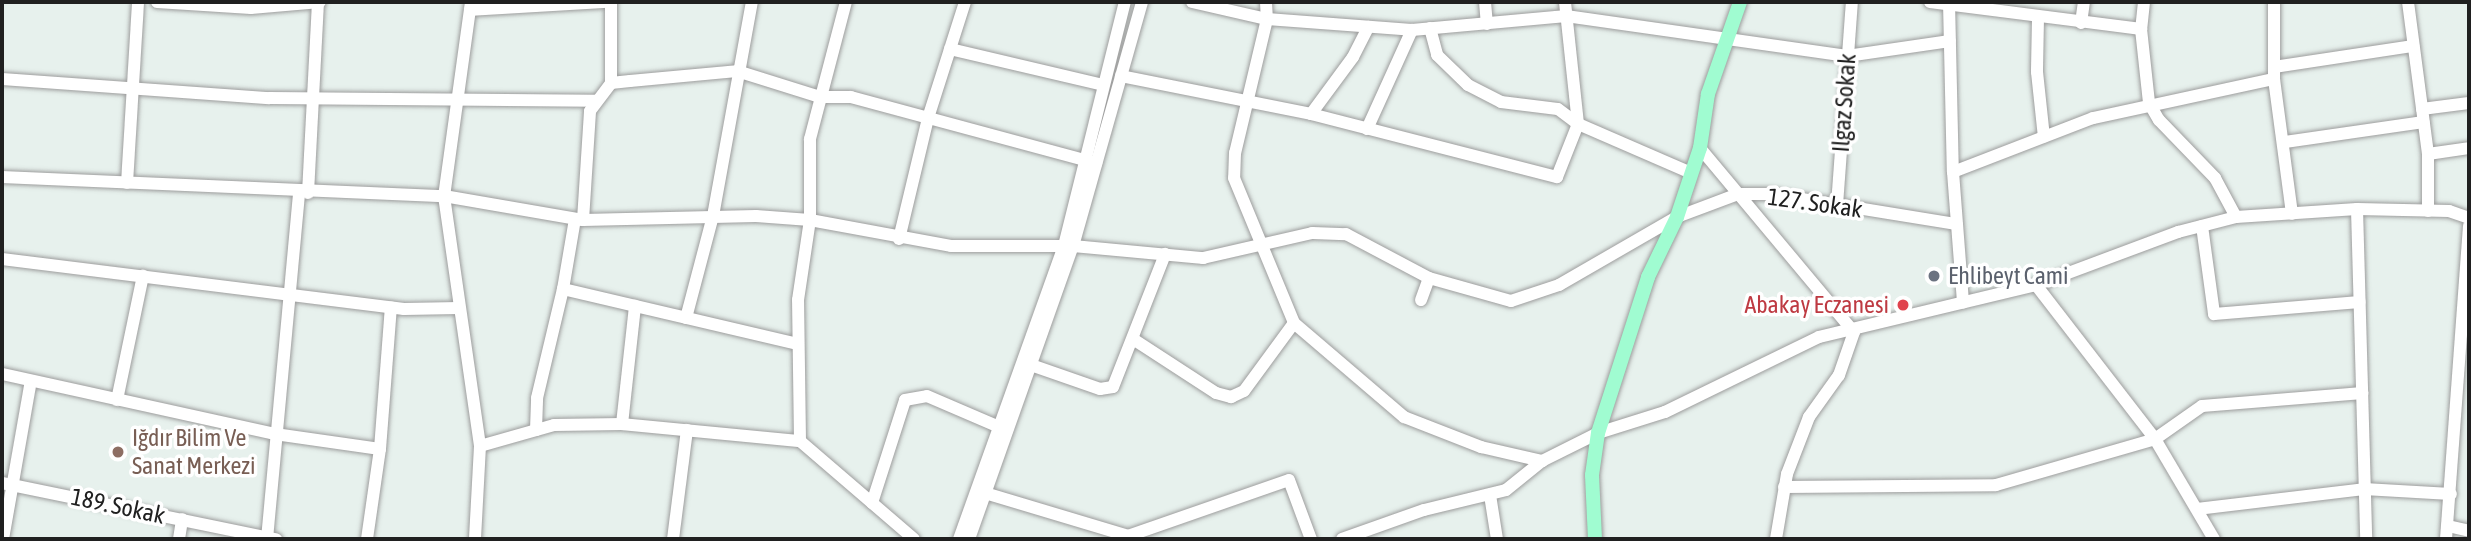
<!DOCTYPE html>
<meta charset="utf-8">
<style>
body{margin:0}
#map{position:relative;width:2471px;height:541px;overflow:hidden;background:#e7f1ed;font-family:"Asap Condensed",sans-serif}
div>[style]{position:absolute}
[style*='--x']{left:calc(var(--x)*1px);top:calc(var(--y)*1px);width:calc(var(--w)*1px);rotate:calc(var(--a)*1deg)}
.roads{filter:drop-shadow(0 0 2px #9d9d9d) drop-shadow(0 0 2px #9d9d9d)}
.minor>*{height:12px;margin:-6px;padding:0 6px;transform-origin:6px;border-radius:6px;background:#fff}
.major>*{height:14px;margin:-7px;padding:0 7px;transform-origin:7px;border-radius:7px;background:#a0fcd1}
.dots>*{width:19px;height:19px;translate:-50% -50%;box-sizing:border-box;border:4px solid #fff;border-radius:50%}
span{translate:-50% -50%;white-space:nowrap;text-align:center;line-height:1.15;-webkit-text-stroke:7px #fff;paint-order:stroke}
.street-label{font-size:24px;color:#202020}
.worship-label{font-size:24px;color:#5b616d}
.left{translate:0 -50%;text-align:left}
.health-label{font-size:24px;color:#be3a42}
.right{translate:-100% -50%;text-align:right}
.education-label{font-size:24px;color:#785e54}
.frame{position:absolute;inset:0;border:4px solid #202020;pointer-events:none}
</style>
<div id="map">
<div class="roads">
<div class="minor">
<div style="--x:157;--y:2;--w:94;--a:3.7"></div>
<div style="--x:251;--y:8;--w:69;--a:-5"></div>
<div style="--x:471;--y:2;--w:196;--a:97.9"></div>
<div style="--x:444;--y:196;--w:253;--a:81.8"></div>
<div style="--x:480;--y:446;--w:93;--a:93.1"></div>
<div style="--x:611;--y:2;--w:81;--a:90"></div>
<div style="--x:1192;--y:2;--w:77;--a:12.8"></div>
<div style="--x:1267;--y:19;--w:145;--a:4.3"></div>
<div style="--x:1412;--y:30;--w:155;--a:-5.2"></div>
<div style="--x:1566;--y:16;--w:284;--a:8.1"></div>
<div style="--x:1847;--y:56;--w:104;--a:-8.3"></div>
<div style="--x:1266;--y:2;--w:17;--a:87"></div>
<div style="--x:1267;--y:19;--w:138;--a:103.4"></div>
<div style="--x:1235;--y:153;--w:25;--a:92"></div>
<div style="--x:1234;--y:178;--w:157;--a:67.5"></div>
<div style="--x:1294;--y:323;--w:145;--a:40.5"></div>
<div style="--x:1404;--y:417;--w:83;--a:21.3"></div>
<div style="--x:1481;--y:447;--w:63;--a:12.9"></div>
<div style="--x:1485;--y:2;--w:22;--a:85"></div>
<div style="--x:1930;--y:2;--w:213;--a:7.3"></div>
<div style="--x:1949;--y:2;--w:170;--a:88.7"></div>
<div style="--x:1953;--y:172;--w:131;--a:85.6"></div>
<div style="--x:2144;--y:2;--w:27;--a:96"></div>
<div style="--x:2141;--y:29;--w:74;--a:83.8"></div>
<div style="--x:2149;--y:103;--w:20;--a:60"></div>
<div style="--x:2159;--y:120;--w:81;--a:46"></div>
<div style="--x:2215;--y:178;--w:44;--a:61.7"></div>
<div style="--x:2274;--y:2;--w:77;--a:90"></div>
<div style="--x:2274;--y:79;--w:136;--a:82.4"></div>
<div style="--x:2408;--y:2;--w:153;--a:82.5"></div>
<div style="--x:2428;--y:154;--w:57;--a:90"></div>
<div style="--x:470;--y:10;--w:136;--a:-3.4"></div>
<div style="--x:2038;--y:18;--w:54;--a:91.1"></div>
<div style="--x:2037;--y:72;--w:65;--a:83.9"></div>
<div style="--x:2081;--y:23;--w:21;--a:-82"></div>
<div style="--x:1430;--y:28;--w:28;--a:75"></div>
<div style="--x:1437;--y:55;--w:43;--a:44.1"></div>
<div style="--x:1468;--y:85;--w:37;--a:27"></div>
<div style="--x:1501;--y:102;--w:57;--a:7"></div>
<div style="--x:1558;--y:109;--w:25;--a:37"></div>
<div style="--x:1578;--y:124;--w:123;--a:23.4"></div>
<div style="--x:950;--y:49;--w:157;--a:13.2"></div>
<div style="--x:2274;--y:67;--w:141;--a:-8.6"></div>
<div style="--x:1121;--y:76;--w:194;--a:11.3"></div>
<div style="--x:1311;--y:114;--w:254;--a:14.4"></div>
<div style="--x:1557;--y:177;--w:57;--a:-68.4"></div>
<div style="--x:1578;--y:124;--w:123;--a:-96.1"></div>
<div style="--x:2;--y:79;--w:268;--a:4.1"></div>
<div style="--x:269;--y:98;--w:326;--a:0.5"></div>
<div style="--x:2422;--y:109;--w:47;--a:-7.3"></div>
<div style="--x:1311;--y:114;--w:71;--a:-53.6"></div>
<div style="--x:1353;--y:57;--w:34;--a:-63"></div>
<div style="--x:1367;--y:129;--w:109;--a:-65.6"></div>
<div style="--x:2285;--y:142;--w:140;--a:-8.2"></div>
<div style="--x:1700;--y:148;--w:240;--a:50.1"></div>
<div style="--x:1854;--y:332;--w:46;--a:109.2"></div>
<div style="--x:1839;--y:375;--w:52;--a:125.5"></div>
<div style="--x:1809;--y:417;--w:61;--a:111.1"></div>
<div style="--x:1787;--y:474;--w:66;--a:99.6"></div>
<div style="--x:2428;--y:154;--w:41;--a:-8.3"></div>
<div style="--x:1953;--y:172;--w:150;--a:-21.1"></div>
<div style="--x:2093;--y:118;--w:185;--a:-12.2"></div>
<div style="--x:2;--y:177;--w:442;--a:2.5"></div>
<div style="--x:444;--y:196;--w:141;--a:9.8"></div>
<div style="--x:583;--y:220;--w:173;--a:-1.3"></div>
<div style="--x:756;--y:216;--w:54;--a:4.2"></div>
<div style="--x:810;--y:220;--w:143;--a:10.4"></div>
<div style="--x:951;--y:246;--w:122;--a:0"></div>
<div style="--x:1073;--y:246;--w:131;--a:5.3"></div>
<div style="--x:1203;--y:258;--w:112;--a:-12.9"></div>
<div style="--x:1312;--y:233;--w:34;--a:2"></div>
<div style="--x:1346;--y:234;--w:94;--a:27.9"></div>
<div style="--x:1429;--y:278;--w:85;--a:15.7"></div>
<div style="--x:1511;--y:301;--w:51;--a:-18.4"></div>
<div style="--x:1559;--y:285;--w:136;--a:-30"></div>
<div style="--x:1677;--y:217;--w:65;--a:-20.7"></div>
<div style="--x:1738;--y:194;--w:33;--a:0"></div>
<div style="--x:1771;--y:194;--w:188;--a:9.2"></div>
<div style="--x:127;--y:183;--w:181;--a:-86.5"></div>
<div style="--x:308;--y:193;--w:189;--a:-87"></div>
<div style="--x:1837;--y:205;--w:204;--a:-85.8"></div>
<div style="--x:2357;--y:209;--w:330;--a:88.4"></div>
<div style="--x:575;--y:219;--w:71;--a:99.7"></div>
<div style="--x:563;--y:289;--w:240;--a:13.2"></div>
<div style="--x:583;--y:220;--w:109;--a:-86.3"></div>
<div style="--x:590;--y:111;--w:35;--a:-53"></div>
<div style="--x:611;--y:83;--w:19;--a:-6"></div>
<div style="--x:630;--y:81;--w:107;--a:-5.3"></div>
<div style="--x:737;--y:71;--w:87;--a:17.4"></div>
<div style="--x:820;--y:97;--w:31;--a:0"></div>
<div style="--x:851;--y:97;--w:254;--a:15.1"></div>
<div style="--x:2202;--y:226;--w:89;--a:82.2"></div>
<div style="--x:2214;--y:314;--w:146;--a:-4.7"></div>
<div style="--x:899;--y:239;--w:124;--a:-76.5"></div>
<div style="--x:928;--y:118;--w:122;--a:-72.3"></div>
<div style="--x:2;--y:259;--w:405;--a:7.1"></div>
<div style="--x:404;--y:309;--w:55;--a:-1"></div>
<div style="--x:2036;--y:285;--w:195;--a:52.3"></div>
<div style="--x:2155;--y:439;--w:116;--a:59.5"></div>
<div style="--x:1421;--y:300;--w:23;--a:-70"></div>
<div style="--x:686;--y:318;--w:106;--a:-75.2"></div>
<div style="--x:713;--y:216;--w:218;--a:-79.7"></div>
<div style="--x:1133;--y:339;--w:99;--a:33"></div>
<div style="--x:1216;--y:393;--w:16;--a:15"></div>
<div style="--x:1231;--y:397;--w:14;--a:-25"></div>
<div style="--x:1244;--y:391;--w:84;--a:-53.7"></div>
<div style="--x:1031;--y:365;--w:73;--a:19.2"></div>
<div style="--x:1100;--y:389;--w:13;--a:-9"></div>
<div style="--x:1113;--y:387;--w:143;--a:-68.6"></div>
<div style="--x:2;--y:374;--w:280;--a:12.4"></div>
<div style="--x:275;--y:434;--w:106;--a:8.1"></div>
<div style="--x:117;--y:400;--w:127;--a:-78.2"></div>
<div style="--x:622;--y:424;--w:119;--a:-83.7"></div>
<div style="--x:536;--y:430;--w:32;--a:-88"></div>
<div style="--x:537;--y:398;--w:112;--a:-76.6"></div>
<div style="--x:800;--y:441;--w:141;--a:-90.8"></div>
<div style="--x:798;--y:300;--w:81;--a:-81.5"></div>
<div style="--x:810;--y:220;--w:81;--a:-90"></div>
<div style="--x:810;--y:139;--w:142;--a:-75.3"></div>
<div style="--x:480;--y:446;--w:77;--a:-15.8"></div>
<div style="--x:554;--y:425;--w:68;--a:-0.8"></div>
<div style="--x:622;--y:424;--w:179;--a:5.5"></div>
<div style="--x:800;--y:441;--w:150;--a:40.7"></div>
<div style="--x:2;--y:483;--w:280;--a:11.6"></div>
<div style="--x:1784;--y:487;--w:212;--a:-0.5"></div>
<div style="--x:1996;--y:485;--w:166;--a:-16.1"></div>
<div style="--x:2155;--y:439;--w:57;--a:-35.1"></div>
<div style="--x:2202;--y:406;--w:161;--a:-4.6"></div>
<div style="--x:985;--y:493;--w:149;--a:16.7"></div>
<div style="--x:1128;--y:536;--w:170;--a:-19.2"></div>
<div style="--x:1289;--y:480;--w:63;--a:69.6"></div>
<div style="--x:1490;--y:495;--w:45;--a:81"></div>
<div style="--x:872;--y:503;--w:108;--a:-72.2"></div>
<div style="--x:905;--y:400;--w:22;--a:-10"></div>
<div style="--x:927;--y:396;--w:78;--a:23.3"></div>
<div style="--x:2197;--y:509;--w:168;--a:-6.8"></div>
<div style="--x:2364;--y:489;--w:87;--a:3.3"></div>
<div style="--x:2448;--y:526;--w:22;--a:13"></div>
<div style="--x:3;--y:539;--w:160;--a:-80"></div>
<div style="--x:179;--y:539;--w:20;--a:-81"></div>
<div style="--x:267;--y:539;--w:347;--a:-84.7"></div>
<div style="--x:367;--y:539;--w:91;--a:-81.8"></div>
<div style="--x:380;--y:449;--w:142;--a:-85.6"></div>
<div style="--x:673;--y:539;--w:110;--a:-82.7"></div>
<div style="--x:959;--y:539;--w:311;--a:-70.3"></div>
<div style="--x:1064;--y:246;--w:252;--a:-76"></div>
<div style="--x:969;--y:539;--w:311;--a:-70.5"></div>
<div style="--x:1073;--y:246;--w:254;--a:-74.2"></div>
<div style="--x:1342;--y:539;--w:87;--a:-19.5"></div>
<div style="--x:1424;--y:510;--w:84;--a:-13.7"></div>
<div style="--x:1506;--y:490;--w:46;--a:-38.9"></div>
<div style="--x:1542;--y:461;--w:63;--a:-26.6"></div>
<div style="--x:1598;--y:433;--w:70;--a:-17.4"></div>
<div style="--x:1665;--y:412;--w:171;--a:-26"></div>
<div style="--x:1819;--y:337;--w:223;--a:-13.5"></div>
<div style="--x:2036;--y:285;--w:152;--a:-20.5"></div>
<div style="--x:2178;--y:232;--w:60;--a:-14.5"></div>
<div style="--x:2236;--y:217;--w:121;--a:-3.8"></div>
<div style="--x:2357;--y:209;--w:92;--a:1.2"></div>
<div style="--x:2449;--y:211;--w:21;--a:19"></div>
<div style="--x:2446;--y:539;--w:314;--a:-85.8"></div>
</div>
<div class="major">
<div style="--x:1595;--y:539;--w:64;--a:-92.7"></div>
<div style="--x:1592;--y:475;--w:42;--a:-81.9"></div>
<div style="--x:1598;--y:433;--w:164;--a:-72.2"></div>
<div style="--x:1648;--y:277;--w:67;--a:-64.2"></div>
<div style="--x:1677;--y:217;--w:73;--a:-71.6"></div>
<div style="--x:1700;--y:148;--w:55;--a:-81.6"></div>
<div style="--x:1708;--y:94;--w:97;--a:-70.8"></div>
</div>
</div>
<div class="dots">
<div style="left:1934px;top:276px;background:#6b7280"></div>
<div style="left:1903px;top:305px;background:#e0444e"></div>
<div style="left:118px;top:452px;background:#8d6e63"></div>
</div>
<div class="street-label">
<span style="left:1844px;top:103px;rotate:-86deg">Ilgaz Sokak</span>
<span style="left:1815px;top:203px;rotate:8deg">127. Sokak</span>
<span style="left:118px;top:506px;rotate:12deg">189. Sokak</span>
</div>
<div class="worship-label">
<span class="left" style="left:1948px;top:276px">Ehlibeyt Cami</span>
</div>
<div class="health-label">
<span class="right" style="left:1889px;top:305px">Abakay Eczanesi</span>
</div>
<div class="education-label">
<span class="left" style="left:132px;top:452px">Iğdır Bilim Ve<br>Sanat Merkezi</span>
</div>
<div class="frame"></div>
</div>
